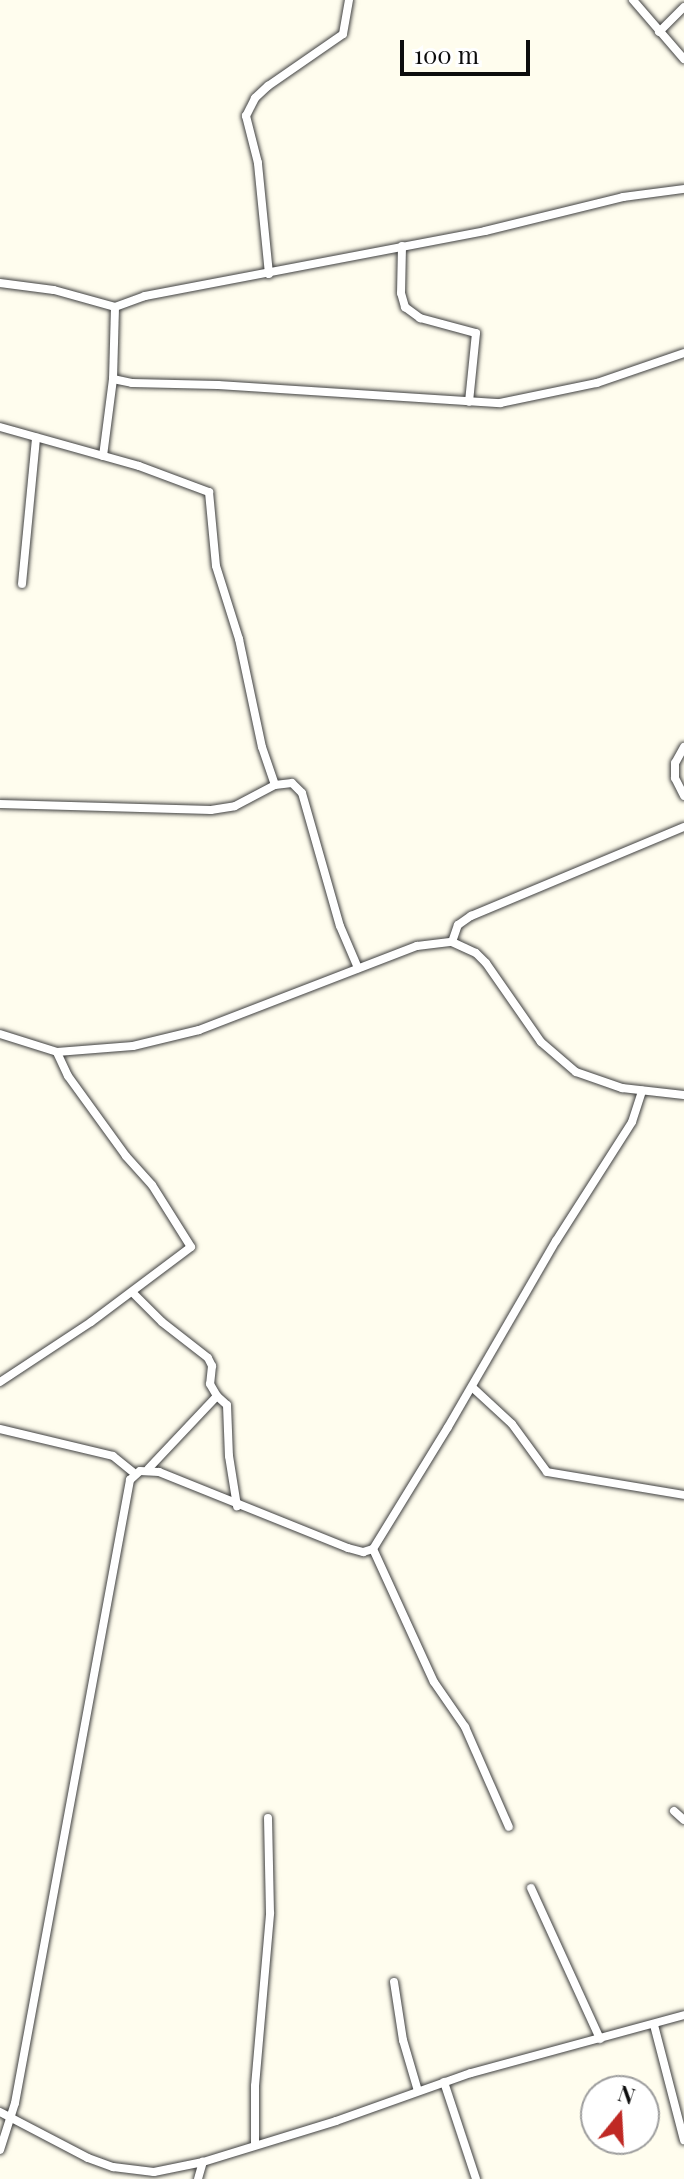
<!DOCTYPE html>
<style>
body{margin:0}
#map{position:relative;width:684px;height:2179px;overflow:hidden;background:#fffdee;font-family:"Playfair Display",serif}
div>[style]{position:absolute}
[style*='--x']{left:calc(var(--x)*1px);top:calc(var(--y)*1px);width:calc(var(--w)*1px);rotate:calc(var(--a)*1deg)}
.roads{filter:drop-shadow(0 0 2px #404040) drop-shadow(0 0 2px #404040)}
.minor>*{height:8px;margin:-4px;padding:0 4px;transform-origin:4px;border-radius:4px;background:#fff}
span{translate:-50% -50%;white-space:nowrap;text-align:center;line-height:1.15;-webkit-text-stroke:8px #fff;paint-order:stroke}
.north{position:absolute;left:580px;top:2075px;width:80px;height:80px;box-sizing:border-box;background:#fff;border:2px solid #9e9e9e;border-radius:50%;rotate:18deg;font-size:22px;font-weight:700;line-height:32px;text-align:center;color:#0d0d0d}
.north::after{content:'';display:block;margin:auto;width:28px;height:36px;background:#bf2924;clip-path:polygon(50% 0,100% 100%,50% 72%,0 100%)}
.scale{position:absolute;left:400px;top:40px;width:130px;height:36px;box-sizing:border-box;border:4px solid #0d0d0d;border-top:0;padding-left:10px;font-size:24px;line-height:28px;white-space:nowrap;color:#0d0d0d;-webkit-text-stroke:6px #fff;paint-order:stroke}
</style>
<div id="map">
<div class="roads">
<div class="minor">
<div style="--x:633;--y:0;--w:78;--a:49.2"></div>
<div style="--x:659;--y:32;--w:35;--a:-45"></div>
<div style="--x:402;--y:246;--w:47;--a:91.2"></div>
<div style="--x:401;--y:293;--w:15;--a:74"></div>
<div style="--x:405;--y:307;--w:19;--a:36"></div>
<div style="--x:420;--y:318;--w:58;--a:15"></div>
<div style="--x:476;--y:333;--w:69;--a:95.8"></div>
<div style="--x:269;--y:274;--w:112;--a:-95.7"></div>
<div style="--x:258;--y:163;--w:49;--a:-104.3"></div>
<div style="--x:246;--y:116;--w:20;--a:-63"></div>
<div style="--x:255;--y:98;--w:18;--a:-43"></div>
<div style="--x:268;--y:86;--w:91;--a:-34.7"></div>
<div style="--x:343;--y:34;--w:35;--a:-80"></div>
<div style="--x:0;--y:283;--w:54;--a:7.4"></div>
<div style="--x:54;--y:290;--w:63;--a:15.6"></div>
<div style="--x:115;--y:307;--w:32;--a:-20"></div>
<div style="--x:145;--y:296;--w:346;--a:-10.8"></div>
<div style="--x:485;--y:231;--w:142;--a:-13.8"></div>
<div style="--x:623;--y:197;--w:62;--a:-7.5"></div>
<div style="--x:113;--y:379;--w:19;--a:12"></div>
<div style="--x:132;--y:383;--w:86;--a:1.3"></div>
<div style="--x:218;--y:385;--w:283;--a:3.7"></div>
<div style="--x:500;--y:403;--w:99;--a:-11.7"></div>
<div style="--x:597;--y:383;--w:92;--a:-19"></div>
<div style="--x:0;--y:427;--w:144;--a:15.7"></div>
<div style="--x:139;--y:466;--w:75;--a:20.4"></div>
<div style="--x:209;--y:492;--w:74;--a:84.6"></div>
<div style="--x:216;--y:566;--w:77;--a:72.5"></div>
<div style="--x:239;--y:639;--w:110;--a:78"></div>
<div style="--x:262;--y:747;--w:40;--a:71.1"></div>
<div style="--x:275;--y:785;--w:17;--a:-7"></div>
<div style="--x:292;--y:783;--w:14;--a:45"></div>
<div style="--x:302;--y:793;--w:138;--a:74.1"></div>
<div style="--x:340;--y:926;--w:46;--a:66.8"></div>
<div style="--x:103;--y:456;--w:78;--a:-82.6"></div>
<div style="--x:113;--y:379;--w:72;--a:-88.4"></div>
<div style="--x:22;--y:584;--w:147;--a:-84.5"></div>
<div style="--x:684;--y:747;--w:18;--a:119"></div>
<div style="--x:675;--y:763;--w:15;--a:90"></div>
<div style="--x:675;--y:778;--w:20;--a:63"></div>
<div style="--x:0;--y:804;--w:211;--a:1.6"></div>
<div style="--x:211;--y:810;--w:24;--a:-9"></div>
<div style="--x:235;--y:806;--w:45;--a:-27.7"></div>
<div style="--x:452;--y:942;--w:18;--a:-71"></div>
<div style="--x:458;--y:925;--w:16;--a:-35"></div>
<div style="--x:471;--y:916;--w:231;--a:-22.7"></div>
<div style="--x:0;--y:1034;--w:60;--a:17.5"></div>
<div style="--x:57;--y:1052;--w:76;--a:-4.5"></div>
<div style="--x:133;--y:1046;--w:68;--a:-13.6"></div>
<div style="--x:199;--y:1030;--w:234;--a:-21.1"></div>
<div style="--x:417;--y:946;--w:35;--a:-7"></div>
<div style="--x:452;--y:942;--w:26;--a:25"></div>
<div style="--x:476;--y:953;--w:14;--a:45"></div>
<div style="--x:486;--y:963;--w:96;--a:55.2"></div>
<div style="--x:541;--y:1042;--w:46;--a:40.6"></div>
<div style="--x:576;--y:1072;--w:49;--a:19.2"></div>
<div style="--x:622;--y:1088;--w:62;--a:6.4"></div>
<div style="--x:132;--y:1292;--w:42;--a:45"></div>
<div style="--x:162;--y:1322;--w:58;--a:38"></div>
<div style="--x:208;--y:1358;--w:9;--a:63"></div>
<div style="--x:212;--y:1366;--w:18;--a:96"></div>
<div style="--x:210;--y:1384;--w:14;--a:60"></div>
<div style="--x:217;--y:1396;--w:100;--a:133.4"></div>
<div style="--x:0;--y:1382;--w:109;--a:-33.4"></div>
<div style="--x:91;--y:1322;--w:125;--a:-36.9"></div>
<div style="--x:191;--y:1247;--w:73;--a:-122.2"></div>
<div style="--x:152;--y:1185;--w:39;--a:-132"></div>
<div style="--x:126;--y:1156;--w:99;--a:-125.9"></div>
<div style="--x:68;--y:1076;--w:26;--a:-115"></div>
<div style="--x:472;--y:1387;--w:54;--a:42.8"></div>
<div style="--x:512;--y:1424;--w:59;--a:53.9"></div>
<div style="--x:547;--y:1472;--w:139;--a:9.5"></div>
<div style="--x:217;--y:1396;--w:13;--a:42"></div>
<div style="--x:227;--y:1405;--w:51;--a:87.8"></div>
<div style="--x:229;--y:1456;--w:51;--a:80.9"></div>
<div style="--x:0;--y:1429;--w:116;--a:13.4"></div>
<div style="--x:113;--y:1456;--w:28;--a:39"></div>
<div style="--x:373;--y:1549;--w:146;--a:65.4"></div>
<div style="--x:434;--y:1682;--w:55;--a:55.4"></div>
<div style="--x:465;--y:1727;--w:109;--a:66.3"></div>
<div style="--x:674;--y:1811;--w:13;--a:42"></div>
<div style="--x:531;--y:1888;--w:166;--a:65.4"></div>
<div style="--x:394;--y:1982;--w:59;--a:81.2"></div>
<div style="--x:403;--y:2040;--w:53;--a:73.6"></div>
<div style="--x:654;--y:2025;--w:119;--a:75.4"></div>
<div style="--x:444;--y:2082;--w:102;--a:71.7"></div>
<div style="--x:0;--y:2112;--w:99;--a:27.6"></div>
<div style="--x:88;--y:2158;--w:27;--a:20"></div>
<div style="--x:113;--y:2167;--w:41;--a:7"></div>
<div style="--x:154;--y:2172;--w:50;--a:-11.5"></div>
<div style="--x:203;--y:2162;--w:139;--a:-17.1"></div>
<div style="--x:336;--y:2121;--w:143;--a:-19.6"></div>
<div style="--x:471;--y:2073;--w:221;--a:-15.2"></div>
<div style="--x:255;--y:2145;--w:59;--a:-90"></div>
<div style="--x:255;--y:2086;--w:174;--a:-85"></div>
<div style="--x:270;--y:1913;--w:95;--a:-91.2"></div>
<div style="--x:0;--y:2150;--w:49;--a:-72.3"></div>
<div style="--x:15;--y:2103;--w:634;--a:-79.54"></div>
<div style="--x:130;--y:1480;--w:13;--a:-42"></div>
<div style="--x:140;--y:1471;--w:19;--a:3"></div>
<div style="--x:159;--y:1472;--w:204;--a:21.9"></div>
<div style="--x:348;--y:1548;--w:16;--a:15"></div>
<div style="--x:363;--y:1552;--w:10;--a:-17"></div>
<div style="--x:373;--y:1549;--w:143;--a:-58.4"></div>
<div style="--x:448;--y:1427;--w:215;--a:-59.9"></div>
<div style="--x:556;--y:1241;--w:141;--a:-57.4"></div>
<div style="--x:632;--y:1122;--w:33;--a:-72"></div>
<div style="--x:198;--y:2179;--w:18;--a:-74"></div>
</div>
</div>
<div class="north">N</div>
<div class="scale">100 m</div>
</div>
